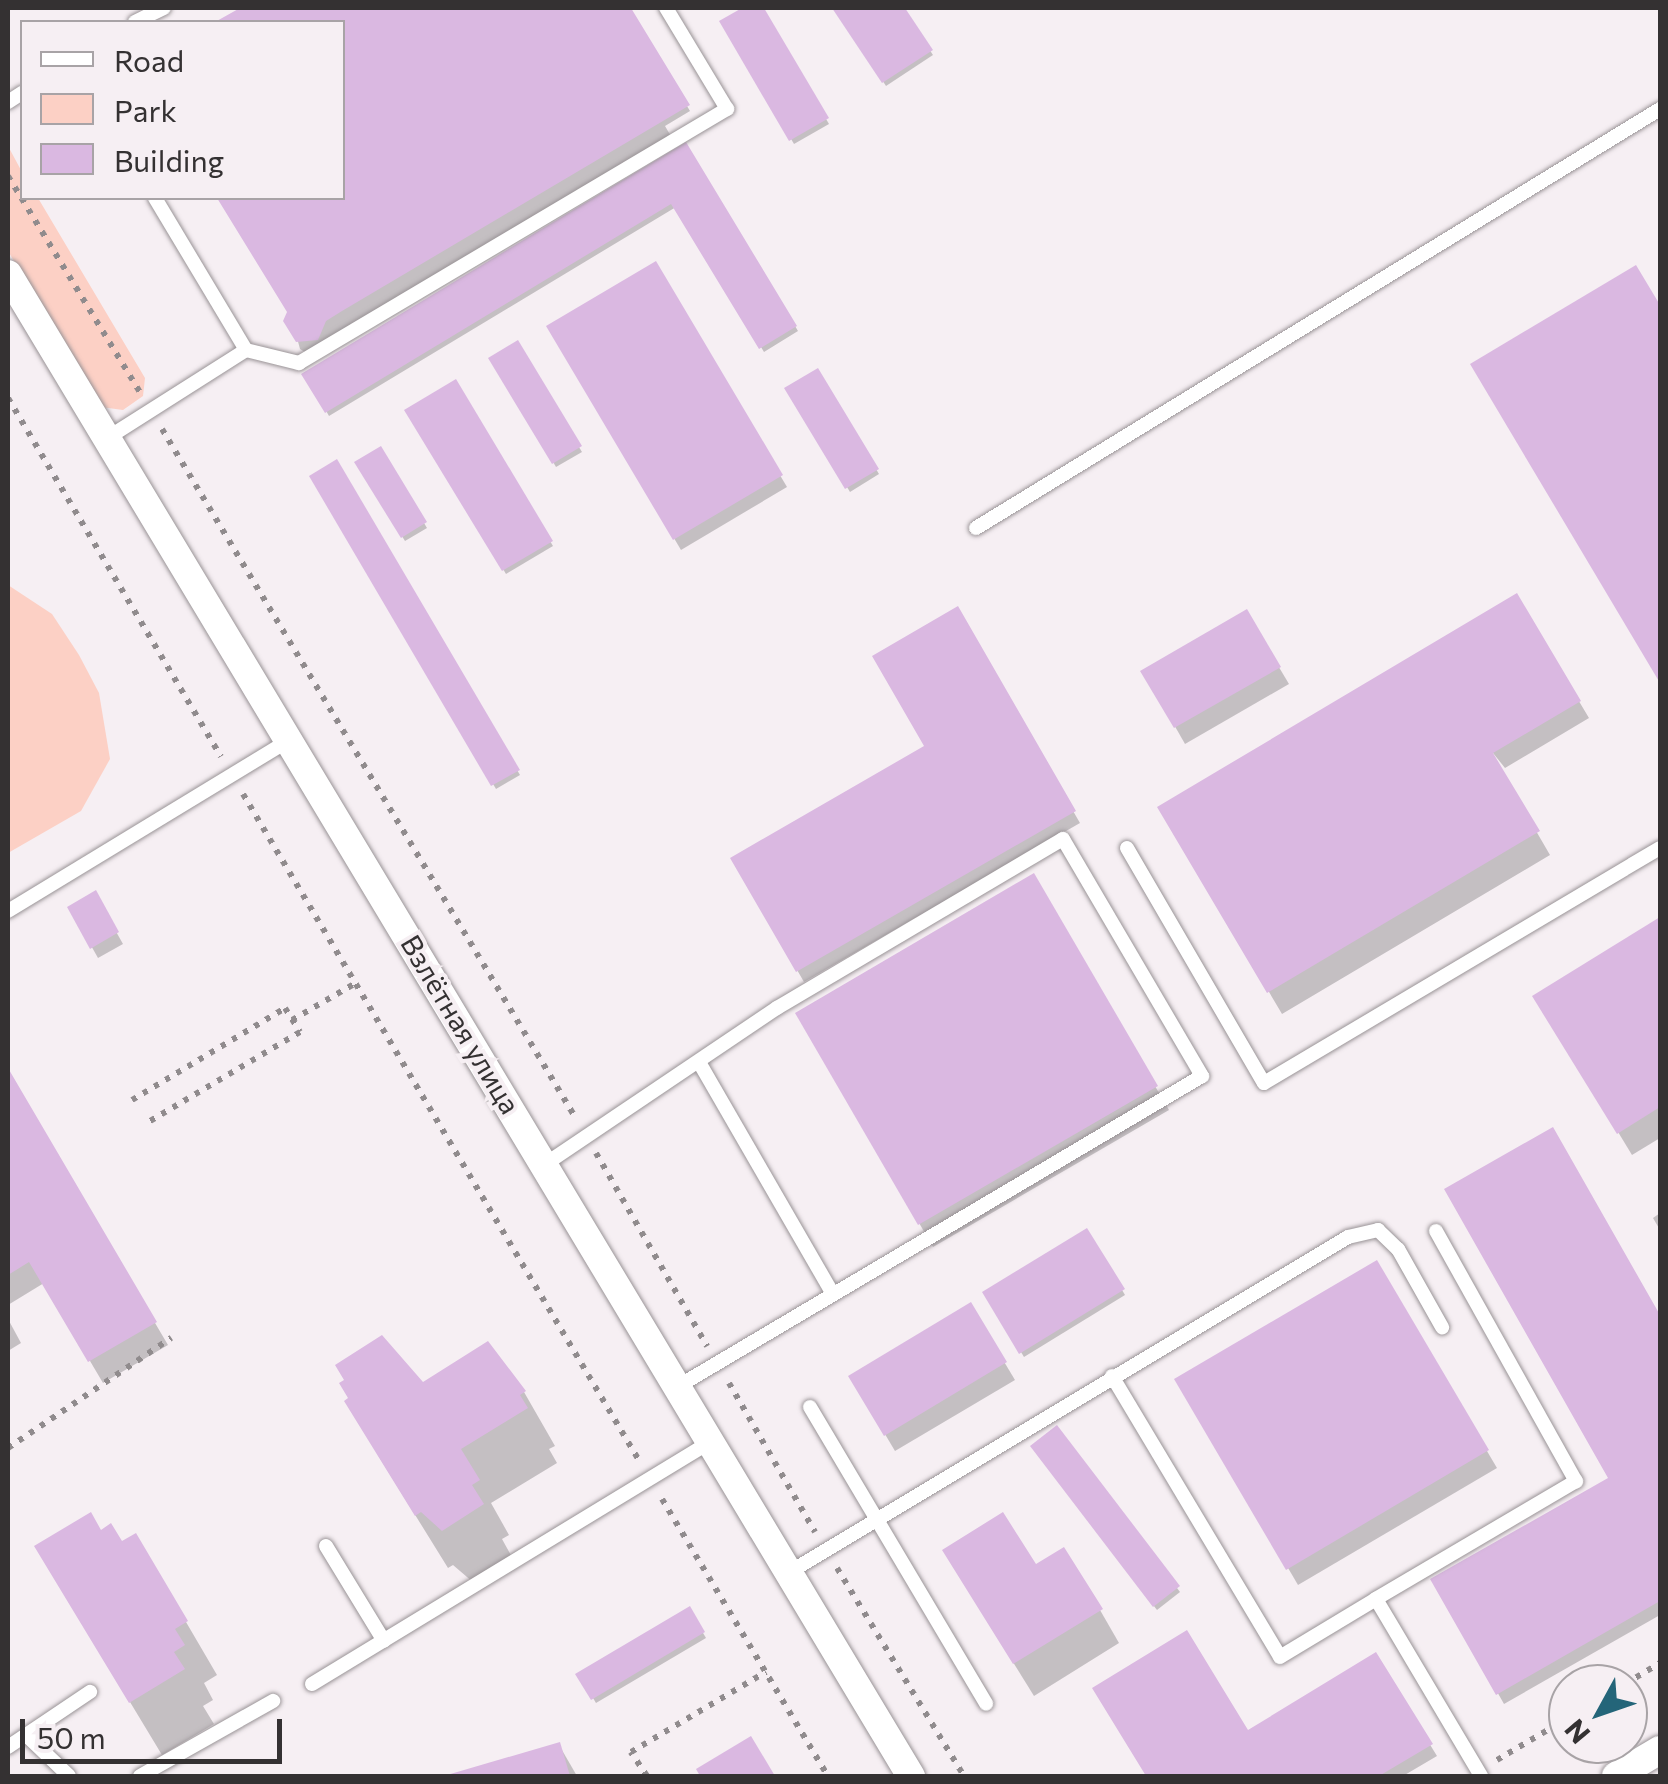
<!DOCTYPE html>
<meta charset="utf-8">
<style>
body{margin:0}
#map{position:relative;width:1668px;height:1784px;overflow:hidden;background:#f6eff3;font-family:Commissioner,sans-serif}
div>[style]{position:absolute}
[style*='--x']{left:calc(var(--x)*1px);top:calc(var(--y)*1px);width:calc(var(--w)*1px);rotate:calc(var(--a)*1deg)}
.green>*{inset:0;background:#fcd0c5}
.shadow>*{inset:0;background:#0003}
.building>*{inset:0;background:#dab8e1}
.path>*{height:6px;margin-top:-3px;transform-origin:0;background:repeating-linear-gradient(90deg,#908b8d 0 5px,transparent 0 13px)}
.roads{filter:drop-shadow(0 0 2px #999396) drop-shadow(0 0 2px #999396)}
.lane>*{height:14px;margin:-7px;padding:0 7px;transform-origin:7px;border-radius:7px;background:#fff}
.street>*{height:28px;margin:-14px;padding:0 14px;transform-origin:14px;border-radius:14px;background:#fff}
span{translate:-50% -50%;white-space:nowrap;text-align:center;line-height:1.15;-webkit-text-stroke:8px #f6eff3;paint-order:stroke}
.street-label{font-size:28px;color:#343132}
.frame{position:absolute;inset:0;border:10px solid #343132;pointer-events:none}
.legend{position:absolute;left:20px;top:20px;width:325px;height:180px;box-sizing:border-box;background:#f6eff3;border:2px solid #a8a3a6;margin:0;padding:12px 18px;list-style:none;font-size:30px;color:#343132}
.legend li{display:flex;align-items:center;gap:20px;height:50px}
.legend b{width:50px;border:2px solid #a8a3a6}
.north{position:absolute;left:1548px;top:1664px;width:100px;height:100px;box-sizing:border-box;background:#f6eff3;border:2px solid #a8a3a6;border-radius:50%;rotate:230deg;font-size:28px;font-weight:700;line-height:40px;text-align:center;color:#343132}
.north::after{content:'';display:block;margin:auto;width:35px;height:45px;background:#246579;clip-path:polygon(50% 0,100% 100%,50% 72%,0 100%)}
.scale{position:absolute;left:20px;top:1719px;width:262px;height:45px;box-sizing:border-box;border:5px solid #343132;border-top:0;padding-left:12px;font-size:30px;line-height:35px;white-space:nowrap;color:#343132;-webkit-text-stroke:8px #f6eff3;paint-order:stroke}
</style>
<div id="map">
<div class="green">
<div style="clip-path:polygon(8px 146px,22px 172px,22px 198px,38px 198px,145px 378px,143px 396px,123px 410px,101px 407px,8px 251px)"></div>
<div style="clip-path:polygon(8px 585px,52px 614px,79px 655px,99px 693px,110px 759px,81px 811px,8px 853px)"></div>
</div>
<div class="shadow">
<div style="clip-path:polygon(245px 8px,628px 8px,690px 111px,665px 126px,672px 138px,351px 328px,318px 360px,300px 349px,290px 312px,220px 198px,342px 198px,342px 22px,220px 22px)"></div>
<div style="clip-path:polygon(747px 8px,761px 8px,829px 124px,794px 144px,723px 22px)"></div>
<div style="clip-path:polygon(835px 8px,902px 8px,933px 55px,886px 86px)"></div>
<div style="clip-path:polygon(686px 145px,798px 331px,764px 352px,676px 207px,329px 416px,305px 374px)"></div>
<div style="clip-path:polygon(655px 264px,787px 487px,681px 550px,549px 327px)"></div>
<div style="clip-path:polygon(1635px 268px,1660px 310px,1660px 679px,1473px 365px)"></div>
<div style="clip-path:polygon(517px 344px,582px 452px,556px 467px,492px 359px)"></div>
<div style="clip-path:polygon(817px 371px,879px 474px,850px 492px,788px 389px)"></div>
<div style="clip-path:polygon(455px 383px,553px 546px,506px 574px,408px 411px)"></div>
<div style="clip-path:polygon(380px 449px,427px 528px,405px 541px,357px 463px)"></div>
<div style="clip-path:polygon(337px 462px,520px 775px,496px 789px,312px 476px)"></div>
<div style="clip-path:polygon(1516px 596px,1589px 718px,1505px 768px,1485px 743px,1550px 855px,1282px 1014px,1160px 807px)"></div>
<div style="clip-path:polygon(957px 610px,1080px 823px,804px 982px,733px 859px,927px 747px)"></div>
<div style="clip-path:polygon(1246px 612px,1289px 684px,1185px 744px,1144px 672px)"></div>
<div style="clip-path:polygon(1033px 877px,1169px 1110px,933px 1247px,798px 1014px)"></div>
<div style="clip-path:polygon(95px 894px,123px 944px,98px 958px,70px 908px)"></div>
<div style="clip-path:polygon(1660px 920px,1660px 1138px,1632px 1155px,1536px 997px)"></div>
<div style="clip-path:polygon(8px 1073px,168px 1345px,103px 1383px,44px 1283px,8px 1305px)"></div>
<div style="clip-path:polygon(1552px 1130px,1660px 1321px,1660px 1615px,1504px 1704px,1434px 1580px,1611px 1479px)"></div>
<div style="clip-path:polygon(1660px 1213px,1660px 1230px,1653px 1218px)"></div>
<div style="clip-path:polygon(1087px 1231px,1125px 1295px,1024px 1357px,985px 1293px)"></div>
<div style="clip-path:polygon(1376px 1263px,1497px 1468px,1298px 1585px,1178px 1380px)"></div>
<div style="clip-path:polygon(970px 1305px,1015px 1380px,895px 1451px,851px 1377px)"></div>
<div style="clip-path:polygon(8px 1319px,21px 1343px,8px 1351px)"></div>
<div style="clip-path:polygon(487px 1345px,524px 1392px,555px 1446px,549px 1449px,557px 1463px,491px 1503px,509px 1535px,502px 1539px,513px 1559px,474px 1583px,453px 1565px,448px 1568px,378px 1455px,422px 1385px)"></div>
<div style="clip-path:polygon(1056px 1428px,1180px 1592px,1157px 1610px,1036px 1451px)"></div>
<div style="clip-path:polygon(100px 1533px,186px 1622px,217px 1675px,204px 1683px,213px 1700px,203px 1706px,214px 1724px,162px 1755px,69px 1601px)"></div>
<div style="clip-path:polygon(1035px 1568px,1100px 1610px,1119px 1643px,1034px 1696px,964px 1583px)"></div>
<div style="clip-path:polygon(689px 1609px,706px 1638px,596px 1703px,579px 1675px)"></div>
<div style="clip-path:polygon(1375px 1655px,1437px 1756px,1403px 1776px,1149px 1776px,1095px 1689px,1247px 1734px)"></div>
<div style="clip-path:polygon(559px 1745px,577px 1776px,452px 1776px)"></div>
</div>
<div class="building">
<div style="clip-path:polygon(240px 8px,631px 8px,690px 105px,342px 311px,326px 321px,318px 340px,296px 342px,283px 321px,287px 312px,217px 198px,342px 198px,342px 22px,215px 22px)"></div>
<div style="clip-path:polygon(742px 8px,764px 8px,829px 118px,789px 141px,719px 21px)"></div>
<div style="clip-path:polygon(832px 8px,905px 8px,933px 50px,882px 83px)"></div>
<div style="clip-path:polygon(686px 142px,797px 326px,759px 349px,671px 204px,325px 413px,301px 374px)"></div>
<div style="clip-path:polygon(656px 261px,783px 475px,673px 540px,546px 326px)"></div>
<div style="clip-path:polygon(1636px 265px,1660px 305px,1660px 683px,1470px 364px)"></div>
<div style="clip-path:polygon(518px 340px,582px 446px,552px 464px,488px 358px)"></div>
<div style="clip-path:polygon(818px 368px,879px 469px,845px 489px,784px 388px)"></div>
<div style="clip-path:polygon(456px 379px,553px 541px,502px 571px,404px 410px)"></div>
<div style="clip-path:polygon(381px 446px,427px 522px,401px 538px,354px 462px)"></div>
<div style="clip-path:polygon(337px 459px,520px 770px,491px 786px,309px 476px)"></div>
<div style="clip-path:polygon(1517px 593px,1581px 701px,1493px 753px,1540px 831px,1267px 993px,1157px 807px)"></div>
<div style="clip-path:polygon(958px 606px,1076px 811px,796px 972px,730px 858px,924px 746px,872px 656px)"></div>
<div style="clip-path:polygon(1247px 609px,1281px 667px,1174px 728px,1140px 671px)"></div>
<div style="clip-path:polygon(1034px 873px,1158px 1086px,918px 1225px,795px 1013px)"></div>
<div style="clip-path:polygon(96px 890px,119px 932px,90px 949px,67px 907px)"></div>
<div style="clip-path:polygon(1660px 917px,1660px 1107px,1617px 1134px,1532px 996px)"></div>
<div style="clip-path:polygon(8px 1068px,157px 1322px,88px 1362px,29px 1262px,8px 1275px)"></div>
<div style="clip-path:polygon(1553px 1127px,1660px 1315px,1660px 1601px,1496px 1695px,1430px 1579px,1608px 1478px,1444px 1189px)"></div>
<div style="clip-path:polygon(1087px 1228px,1125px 1289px,1019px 1354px,982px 1292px)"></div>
<div style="clip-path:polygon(1377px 1260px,1489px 1450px,1286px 1570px,1174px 1379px)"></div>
<div style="clip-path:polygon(971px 1302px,1007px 1362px,884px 1436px,848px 1376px)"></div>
<div style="clip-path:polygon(382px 1335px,423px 1382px,488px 1341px,526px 1391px,520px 1395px,528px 1408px,461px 1449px,480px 1480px,472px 1485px,484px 1504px,442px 1531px,421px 1512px,415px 1516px,344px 1401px,348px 1398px,339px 1383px,344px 1380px,335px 1365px)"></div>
<div style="clip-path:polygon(1057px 1425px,1180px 1586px,1153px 1607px,1030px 1446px)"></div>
<div style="clip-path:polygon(91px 1512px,101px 1530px,111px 1523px,122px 1541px,136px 1533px,188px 1621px,175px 1629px,185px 1645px,174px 1652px,185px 1669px,129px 1703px,34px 1546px)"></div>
<div style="clip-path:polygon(1003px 1512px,1036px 1564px,1064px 1547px,1103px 1609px,1013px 1664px,942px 1550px)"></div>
<div style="clip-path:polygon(690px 1606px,705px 1632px,591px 1700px,575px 1674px)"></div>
<div style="clip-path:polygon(1187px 1630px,1248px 1730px,1376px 1652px,1433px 1744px,1379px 1776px,1146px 1776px,1092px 1688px)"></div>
<div style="clip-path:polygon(751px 1736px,775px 1776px,700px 1776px,696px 1769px)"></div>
<div style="clip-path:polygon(560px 1742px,570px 1776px,447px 1776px,447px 1775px)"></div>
</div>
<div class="path">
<div style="--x:8;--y:176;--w:253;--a:58.6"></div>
<div style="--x:8;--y:398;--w:417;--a:59.3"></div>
<div style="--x:162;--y:429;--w:802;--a:59.02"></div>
<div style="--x:243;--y:794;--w:777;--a:59.28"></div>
<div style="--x:292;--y:1020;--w:72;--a:-30.1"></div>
<div style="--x:132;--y:1100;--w:179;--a:-31"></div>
<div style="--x:285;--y:1008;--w:28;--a:58"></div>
<div style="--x:300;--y:1032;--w:180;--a:149.3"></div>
<div style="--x:596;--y:1153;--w:223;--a:60.1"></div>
<div style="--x:729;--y:1383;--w:172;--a:60"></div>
<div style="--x:8;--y:1448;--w:197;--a:-34"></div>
<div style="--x:662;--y:1499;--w:323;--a:59.1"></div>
<div style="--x:837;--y:1568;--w:244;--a:58.6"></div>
<div style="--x:1625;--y:1684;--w:41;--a:-31"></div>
<div style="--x:1497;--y:1760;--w:82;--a:-30.6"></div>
<div style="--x:647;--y:1776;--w:29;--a:-124"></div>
<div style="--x:631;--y:1752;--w:157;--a:-30.7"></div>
</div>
<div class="roads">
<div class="lane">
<div style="--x:135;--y:22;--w:32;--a:-26"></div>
<div style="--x:8;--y:102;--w:17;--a:-33"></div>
<div style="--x:246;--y:350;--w:55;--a:13.8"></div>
<div style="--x:299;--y:363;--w:498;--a:-30.7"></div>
<div style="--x:727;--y:109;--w:118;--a:-121.1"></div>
<div style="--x:109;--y:437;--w:162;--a:-32.4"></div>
<div style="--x:246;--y:350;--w:177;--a:-120.9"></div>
<div style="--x:976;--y:528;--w:802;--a:-31.49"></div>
<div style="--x:1127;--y:848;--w:272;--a:59.8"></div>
<div style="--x:1264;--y:1083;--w:460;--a:-30.7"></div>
<div style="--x:8;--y:911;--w:329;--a:-31.3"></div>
<div style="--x:699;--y:1062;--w:268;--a:60"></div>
<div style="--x:544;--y:1165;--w:281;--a:-34"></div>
<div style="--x:777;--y:1008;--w:332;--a:-30.6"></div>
<div style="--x:1063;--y:839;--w:275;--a:59.6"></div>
<div style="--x:1202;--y:1076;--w:610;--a:149.36"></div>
<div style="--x:1436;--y:1231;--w:287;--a:60.8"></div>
<div style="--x:1576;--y:1481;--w:232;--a:149.5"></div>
<div style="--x:1376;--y:1599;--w:206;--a:59.3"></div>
<div style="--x:1112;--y:1376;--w:327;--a:59.1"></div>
<div style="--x:1280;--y:1657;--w:112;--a:-31.1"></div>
<div style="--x:810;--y:1407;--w:345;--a:59.3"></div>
<div style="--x:326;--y:1546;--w:111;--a:58.6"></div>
<div style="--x:788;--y:1573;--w:653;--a:-30.96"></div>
<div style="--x:1348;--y:1237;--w:31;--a:-13"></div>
<div style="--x:1378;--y:1230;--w:28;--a:44"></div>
<div style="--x:1398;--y:1249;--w:90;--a:60.6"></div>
<div style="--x:312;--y:1684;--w:464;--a:-31.3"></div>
<div style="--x:26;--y:1735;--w:59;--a:43.6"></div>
<div style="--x:8;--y:1747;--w:99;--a:-33.9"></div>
<div style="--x:140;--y:1776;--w:153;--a:-29.4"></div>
</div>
<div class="street">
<div style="--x:8;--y:274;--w:1753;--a:58.99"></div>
<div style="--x:1616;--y:1776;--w:51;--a:-30.6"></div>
</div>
</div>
<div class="street-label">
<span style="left:461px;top:1024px;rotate:59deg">Взлётная улица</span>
</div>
<div class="frame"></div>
<ul class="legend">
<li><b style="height:12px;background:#fff"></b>Road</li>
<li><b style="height:28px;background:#fcd0c5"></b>Park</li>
<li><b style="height:28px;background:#dab8e1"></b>Building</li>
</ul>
<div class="north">N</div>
<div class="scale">50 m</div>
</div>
